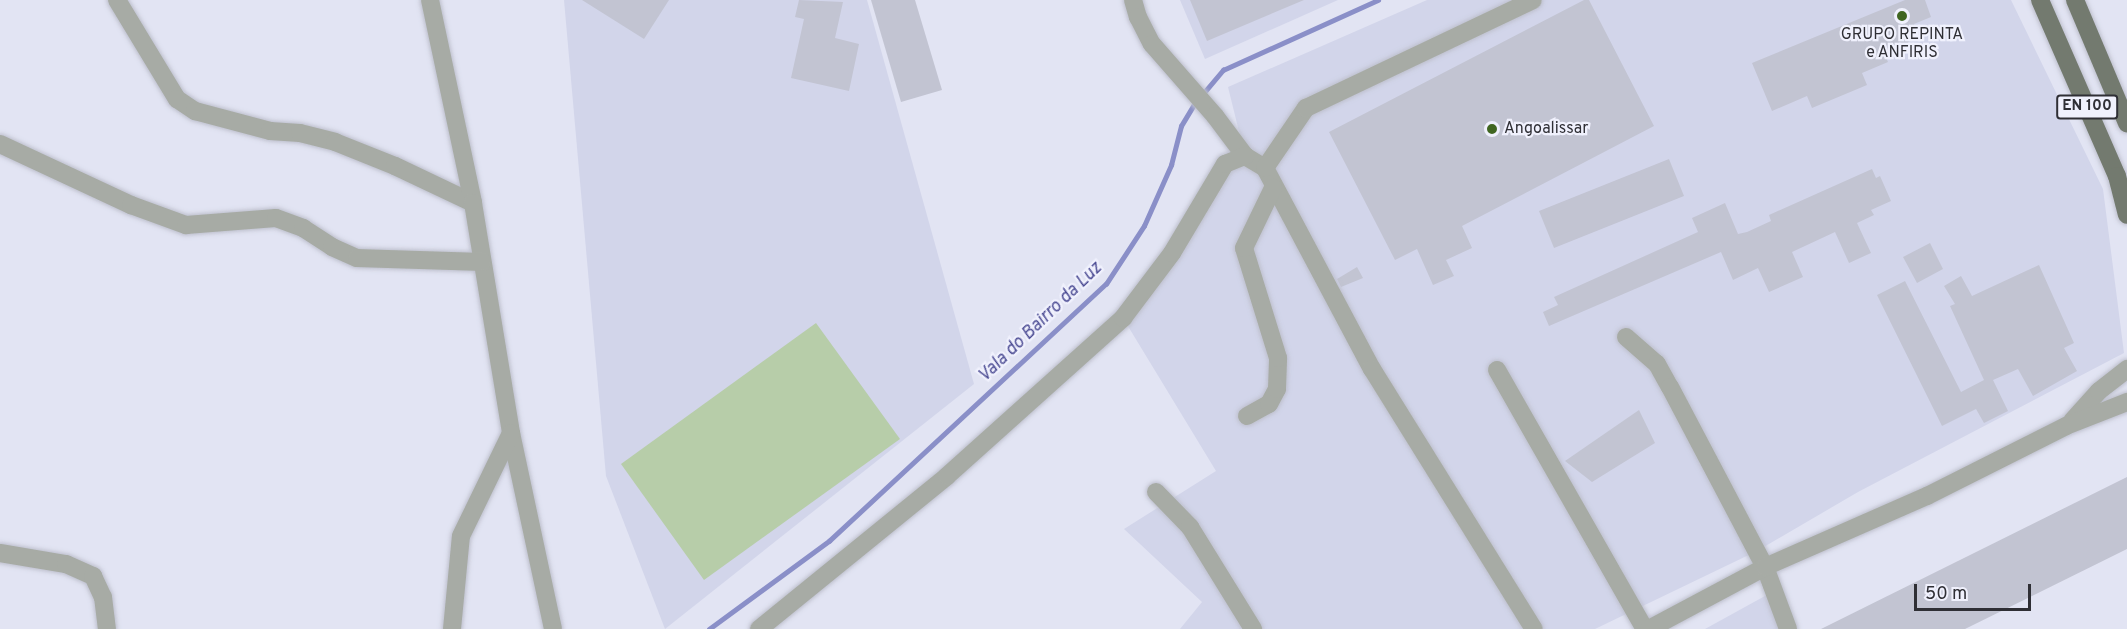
<!DOCTYPE html>
<style>
body{margin:0}
#map{position:relative;width:2127px;height:629px;overflow:hidden;background:#e2e4f3;font-family:Overpass,sans-serif}
div>[style]{position:absolute}
[style*='--x']{left:calc(var(--x)*1px);top:calc(var(--y)*1px);width:calc(var(--w)*1px);rotate:calc(var(--a)*1deg)}
.built>*{inset:0;background:#d2d5ea}
.green>*{inset:0;background:#b7cda9}
.stream>*{height:4.5px;margin:-2.25px;padding:0 2.25px;transform-origin:2.25px;border-radius:2.25px;background:#8a8fc8}
.building>*{inset:0;background:#c2c4d2}
.roads{filter:drop-shadow(0 0 2px #bec0cd) drop-shadow(0 0 2px #bec0cd)}
.minor>*{height:18px;margin:-9px;padding:0 9px;transform-origin:9px;border-radius:9px;background:#a7aba5}
.major>*{height:18px;margin:-9px;padding:0 9px;transform-origin:9px;border-radius:9px;background:#737a6f}
.dots>*{width:16px;height:16px;translate:-50% -50%;box-sizing:border-box;border:3px solid #f0f1fd;border-radius:50%}
span{translate:-50% -50%;white-space:nowrap;text-align:center;line-height:1.15;-webkit-text-stroke:4.5px #f0f1fd;paint-order:stroke}
.shield-label span{padding:2px 4px;background:#f0f1fd;border:2px solid;border-radius:4px;-webkit-text-stroke-width:0}
.shield-label{font-size:15px;color:#2f2f35;font-weight:700}
.poi-label{font-size:16px;color:#2f2f35}
.left{translate:0 -50%;text-align:left}
.water-label{font-size:18px;color:#4b4b93;font-style:italic}
.scale{position:absolute;left:1914px;top:584px;width:117px;height:27px;box-sizing:border-box;border:3px solid #2f2f35;border-top:0;padding-left:8px;font-size:18px;line-height:21px;white-space:nowrap;color:#2f2f35;-webkit-text-stroke:4px #f0f1fd;paint-order:stroke}
</style>
<div id="map">
<div class="built">
<div style="clip-path:polygon(564px 0,867px 0,974px 384px,665px 629px,606px 476px)"></div>
<div style="clip-path:polygon(1180px 0,1338px 0,1205px 59px)"></div>
<div style="clip-path:polygon(1427px 0,2011px 0,2103px 189px,2124px 353px,1858px 492px,1757px 551px,1595px 629px,1180px 629px,1202px 602px,1124px 529px,1216px 471px,1123px 318px,1204px 196px,1245px 156px,1228px 87px)"></div>
<div style="clip-path:polygon(1774px 591px,1788px 629px,1705px 629px)"></div>
</div>
<div class="green">
<div style="clip-path:polygon(816px 323px,900px 439px,704px 580px,621px 464px)"></div>
</div>
<div class="stream">
<div style="--x:1202;--y:95;--w:33;--a:-50"></div>
<div style="--x:1223;--y:70;--w:170;--a:-24.3"></div>
<div style="--x:709;--y:629;--w:149;--a:-36.3"></div>
<div style="--x:829;--y:541;--w:378;--a:-42.9"></div>
<div style="--x:1106;--y:284;--w:69;--a:-56.8"></div>
<div style="--x:1144;--y:226;--w:67;--a:-66.1"></div>
<div style="--x:1171;--y:165;--w:40;--a:-75.6"></div>
<div style="--x:1181;--y:126;--w:29;--a:-59"></div>
</div>
<div class="building">
<div style="clip-path:polygon(582px 0,669px 0,644px 39px)"></div>
<div style="clip-path:polygon(799px 0,843px 2px,835px 38px,859px 44px,849px 91px,791px 78px,804px 19px,795px 17px)"></div>
<div style="clip-path:polygon(871px 0,915px 0,942px 90px,901px 102px)"></div>
<div style="clip-path:polygon(1190px 0,1304px 0,1207px 41px)"></div>
<div style="clip-path:polygon(1584px 0,1589px 0,1654px 126px,1462px 226px,1472px 248px,1446px 260px,1454px 276px,1433px 285px,1417px 249px,1395px 260px,1329px 132px)"></div>
<div style="clip-path:polygon(1905px 0,1925px 0,1931px 17px,1914px 24px,1919px 38px,1884px 53px,1888px 62px,1862px 73px,1867px 85px,1812px 108px,1807px 96px,1772px 111px,1752px 63px)"></div>
<div style="clip-path:polygon(1669px 159px,1684px 196px,1554px 248px,1539px 211px)"></div>
<div style="clip-path:polygon(1872px 169px,1876px 178px,1880px 176px,1891px 201px,1871px 210px,1874px 215px,1857px 223px,1871px 253px,1849px 263px,1835px 232px,1792px 252px,1803px 277px,1769px 292px,1758px 268px,1733px 280px,1721px 252px,1549px 326px,1543px 312px,1558px 305px,1554px 297px,1698px 232px,1692px 218px,1725px 203px,1738px 234px,1747px 232px,1771px 221px,1769px 215px)"></div>
<div style="clip-path:polygon(1930px 243px,1943px 269px,1917px 283px,1903px 257px)"></div>
<div style="clip-path:polygon(2039px 265px,2074px 343px,2064px 348px,2077px 371px,2033px 396px,2018px 369px,1993px 380px,2008px 411px,1984px 423px,1976px 409px,1942px 426px,1877px 295px,1905px 281px,1961px 392px,1984px 380px,1950px 306px,1955px 304px,1944px 286px,1961px 276px,1972px 296px)"></div>
<div style="clip-path:polygon(1357px 267px,1363px 278px,1341px 287px,1337px 279px)"></div>
<div style="clip-path:polygon(1639px 410px,1655px 443px,1592px 482px,1565px 461px)"></div>
<div style="clip-path:polygon(2127px 477px,2127px 549px,1965px 629px,1821px 629px)"></div>
</div>
<div class="roads">
<div class="minor">
<div style="--x:117;--y:0;--w:116;--a:58.8"></div>
<div style="--x:177;--y:99;--w:22;--a:34"></div>
<div style="--x:195;--y:111;--w:78;--a:14.9"></div>
<div style="--x:270;--y:131;--w:30;--a:4"></div>
<div style="--x:300;--y:133;--w:36;--a:14"></div>
<div style="--x:335;--y:142;--w:65;--a:21.8"></div>
<div style="--x:395;--y:166;--w:86;--a:25.4"></div>
<div style="--x:430;--y:0;--w:208;--a:78"></div>
<div style="--x:473;--y:203;--w:233;--a:80.6"></div>
<div style="--x:511;--y:433;--w:200;--a:77.9"></div>
<div style="--x:1133;--y:0;--w:18;--a:74"></div>
<div style="--x:1138;--y:17;--w:30;--a:63"></div>
<div style="--x:1152;--y:44;--w:96;--a:48.8"></div>
<div style="--x:1215;--y:116;--w:50;--a:53.1"></div>
<div style="--x:1245;--y:156;--w:23;--a:31"></div>
<div style="--x:1265;--y:168;--w:228;--a:62"></div>
<div style="--x:1372;--y:369;--w:306;--a:58.1"></div>
<div style="--x:0;--y:144;--w:145;--a:25"></div>
<div style="--x:131;--y:205;--w:59;--a:20"></div>
<div style="--x:186;--y:225;--w:90;--a:-4.4"></div>
<div style="--x:276;--y:218;--w:29;--a:20"></div>
<div style="--x:303;--y:228;--w:35;--a:33"></div>
<div style="--x:332;--y:247;--w:27;--a:24"></div>
<div style="--x:357;--y:258;--w:125;--a:1.8"></div>
<div style="--x:1265;--y:168;--w:73;--a:-55.7"></div>
<div style="--x:1306;--y:108;--w:251;--a:-25.4"></div>
<div style="--x:1626;--y:337;--w:41;--a:41.1"></div>
<div style="--x:1657;--y:364;--w:26;--a:61"></div>
<div style="--x:1670;--y:387;--w:204;--a:62.2"></div>
<div style="--x:1765;--y:567;--w:66;--a:69.6"></div>
<div style="--x:1497;--y:370;--w:298;--a:60.3"></div>
<div style="--x:1247;--y:416;--w:25;--a:-29"></div>
<div style="--x:1269;--y:404;--w:17;--a:-62"></div>
<div style="--x:1277;--y:389;--w:31;--a:-88"></div>
<div style="--x:1278;--y:358;--w:115;--a:-107.2"></div>
<div style="--x:1244;--y:248;--w:67;--a:-64.2"></div>
<div style="--x:2072;--y:421;--w:40;--a:-48"></div>
<div style="--x:2099;--y:391;--w:36;--a:-38"></div>
<div style="--x:1156;--y:492;--w:49;--a:45.8"></div>
<div style="--x:1190;--y:527;--w:120;--a:58.3"></div>
<div style="--x:0;--y:553;--w:67;--a:9.5"></div>
<div style="--x:66;--y:564;--w:30;--a:24"></div>
<div style="--x:93;--y:576;--w:23;--a:65"></div>
<div style="--x:103;--y:597;--w:32;--a:83"></div>
<div style="--x:452;--y:629;--w:93;--a:-84.5"></div>
<div style="--x:461;--y:536;--w:114;--a:-64.1"></div>
<div style="--x:759;--y:629;--w:242;--a:-39.1"></div>
<div style="--x:947;--y:476;--w:237;--a:-41.9"></div>
<div style="--x:1123;--y:318;--w:81;--a:-53"></div>
<div style="--x:1172;--y:253;--w:104;--a:-59.2"></div>
<div style="--x:1225;--y:164;--w:22;--a:-22"></div>
<div style="--x:1649;--y:629;--w:132;--a:-28.1"></div>
<div style="--x:1765;--y:567;--w:177;--a:-23.7"></div>
<div style="--x:1927;--y:496;--w:156;--a:-26.7"></div>
<div style="--x:2066;--y:426;--w:66;--a:-21.5"></div>
</div>
<div class="major">
<div style="--x:2040;--y:0;--w:192;--a:66.4"></div>
<div style="--x:2117;--y:176;--w:40;--a:75.6"></div>
<div style="--x:2075;--y:0;--w:134;--a:67.1"></div>
</div>
</div>
<div class="dots">
<div style="left:1902px;top:16px;background:#406621"></div>
<div style="left:1492px;top:129px;background:#406621"></div>
</div>
<div class="shield-label">
<span style="left:2087px;top:107px">EN 100</span>
</div>
<div class="poi-label">
<span style="left:1902px;top:44px">GRUPO REPINTA<br>e ANFIRIS</span>
<span class="left" style="left:1504px;top:129px">Angoalissar</span>
</div>
<div class="water-label">
<span style="left:1041px;top:323px;rotate:-44deg">Vala do Bairro da Luz</span>
</div>
<div class="scale">50 m</div>
</div>
